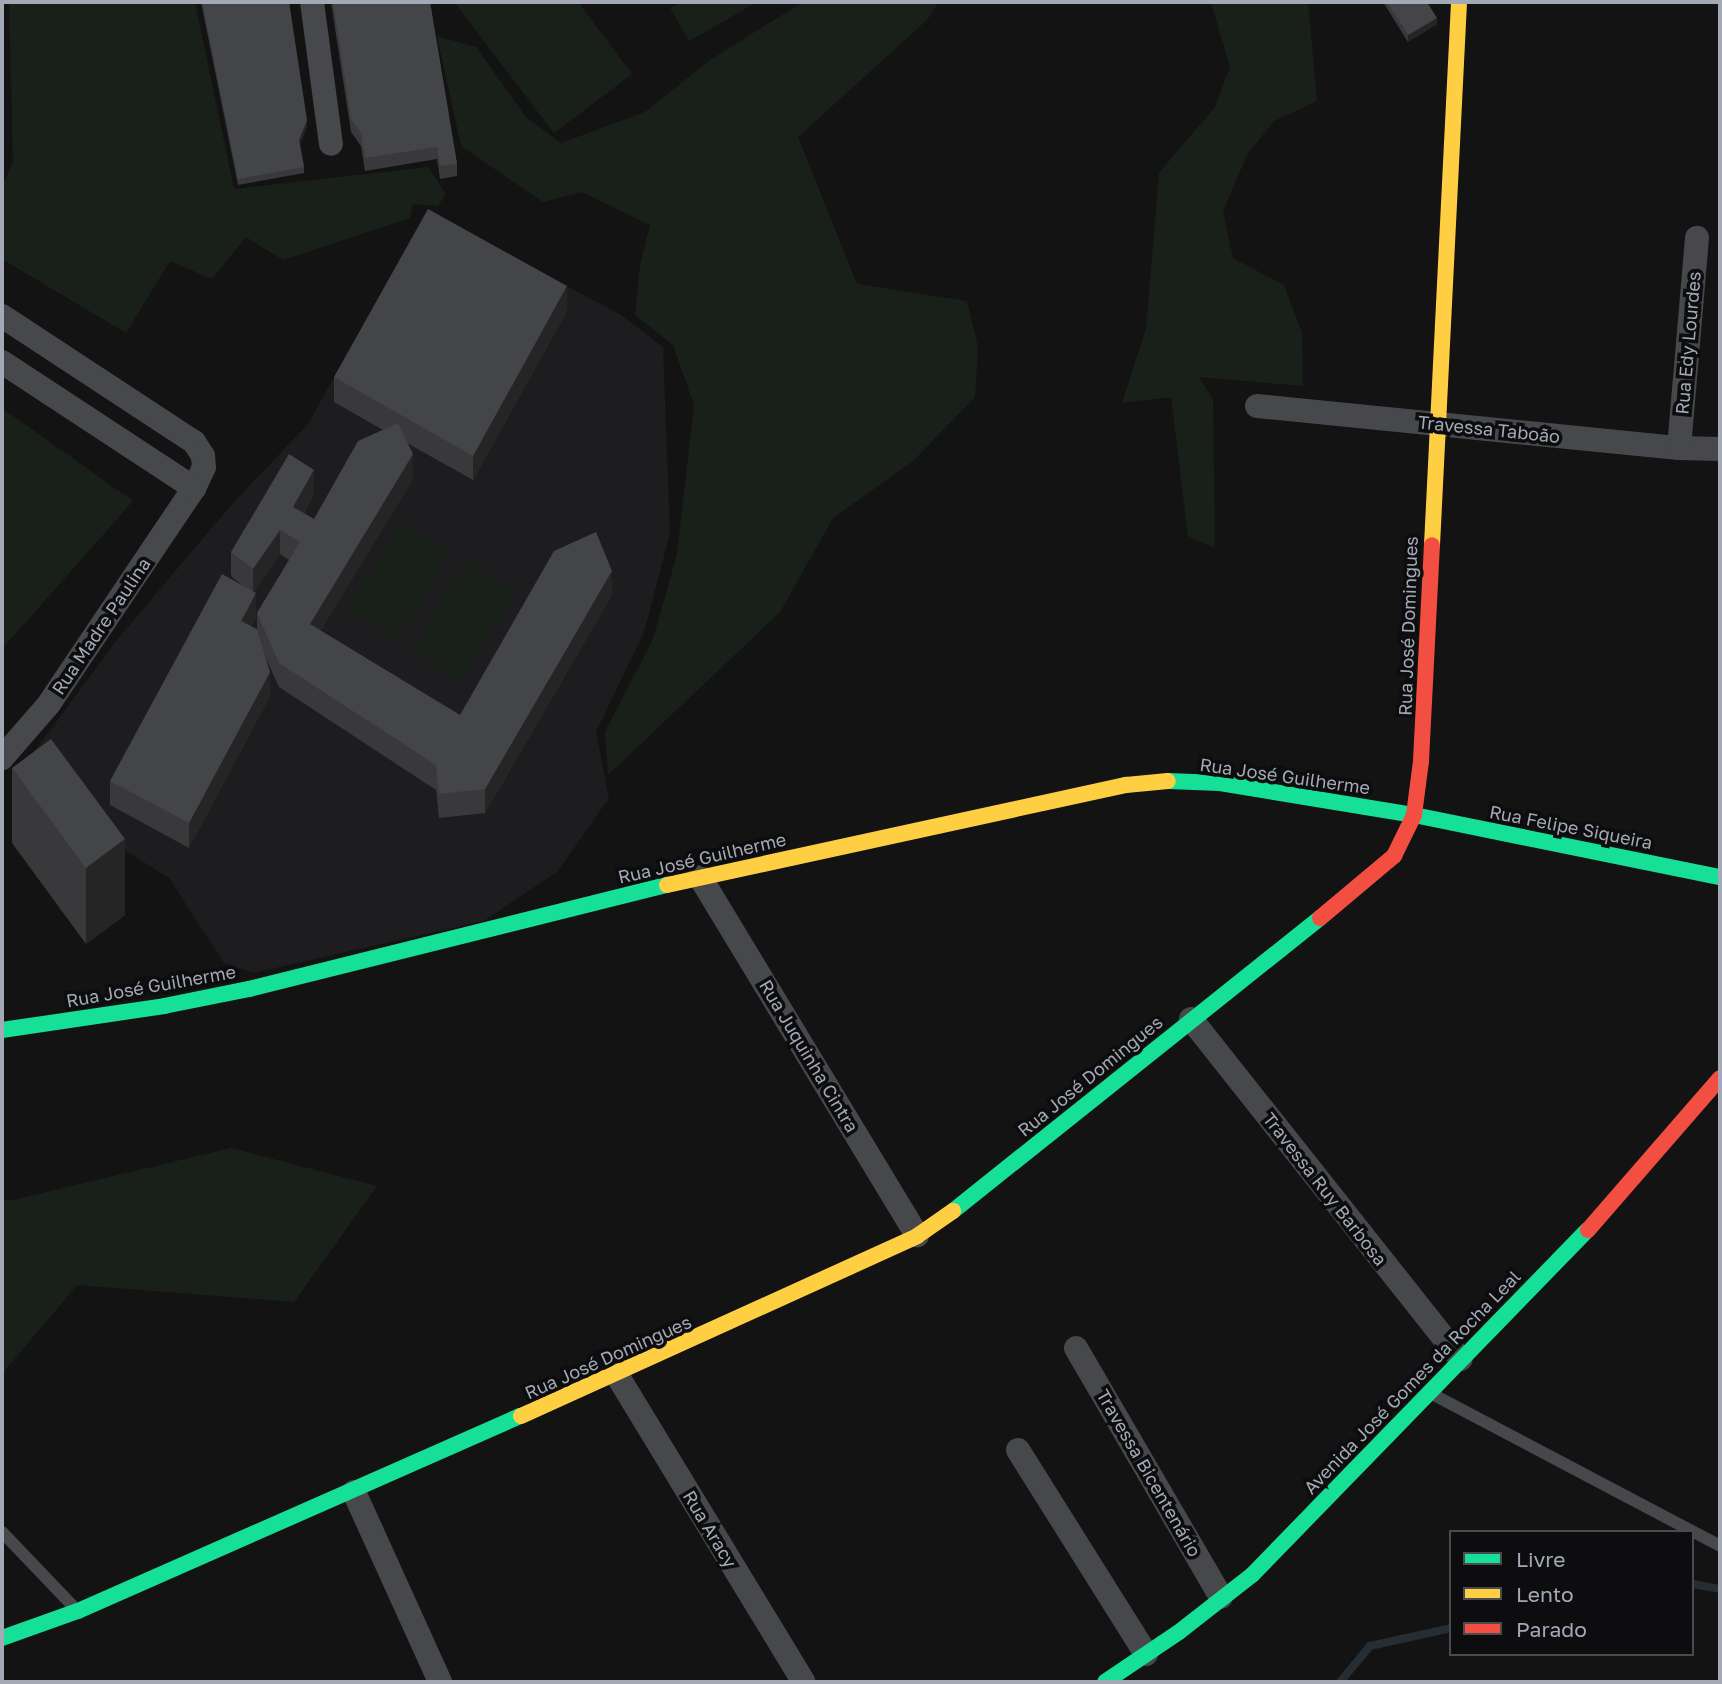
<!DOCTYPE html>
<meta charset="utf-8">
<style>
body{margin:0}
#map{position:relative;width:1722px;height:1684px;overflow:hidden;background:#131313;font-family:"Golos Text",sans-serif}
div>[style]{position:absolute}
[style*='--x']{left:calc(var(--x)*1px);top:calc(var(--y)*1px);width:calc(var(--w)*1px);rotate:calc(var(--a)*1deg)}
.built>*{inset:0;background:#1d1d1f}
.green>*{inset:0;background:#19201a}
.stream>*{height:8px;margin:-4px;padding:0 4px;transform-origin:4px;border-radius:4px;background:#262e35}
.lane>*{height:12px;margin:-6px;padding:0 6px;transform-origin:6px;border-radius:6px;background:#47484c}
.street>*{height:24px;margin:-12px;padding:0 12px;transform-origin:12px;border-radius:12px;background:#47484c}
.fast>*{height:16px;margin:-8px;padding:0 8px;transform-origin:8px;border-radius:8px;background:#16e098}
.slow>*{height:16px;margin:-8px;padding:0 8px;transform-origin:8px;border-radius:8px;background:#ffcf43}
.jam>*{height:16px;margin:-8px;padding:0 8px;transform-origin:8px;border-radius:8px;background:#f24e42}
.wall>*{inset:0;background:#39393b}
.shaded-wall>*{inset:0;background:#252526}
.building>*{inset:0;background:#444548}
span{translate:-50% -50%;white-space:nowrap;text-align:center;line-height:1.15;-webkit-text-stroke:7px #0d0d0f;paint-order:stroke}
.street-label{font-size:18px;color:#a3a9b5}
.frame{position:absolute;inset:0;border:4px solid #a3a9b5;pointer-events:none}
.legend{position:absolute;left:1449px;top:1530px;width:245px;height:126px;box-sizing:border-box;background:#0d0d0f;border:2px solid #494b51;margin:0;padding:9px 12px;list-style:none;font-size:21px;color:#a3a9b5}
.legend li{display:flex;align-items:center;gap:14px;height:35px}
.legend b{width:35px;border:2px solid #494b51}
</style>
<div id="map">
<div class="built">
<div style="clip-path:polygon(427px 211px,621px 315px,663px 347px,670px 533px,644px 632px,596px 732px,609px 798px,558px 871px,484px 921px,253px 973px,224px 963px,169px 878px,38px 796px,18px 774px,116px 641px,233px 503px,308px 424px)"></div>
</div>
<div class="green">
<div style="clip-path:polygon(9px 2px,195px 2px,234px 189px,428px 167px,446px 194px,438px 206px,413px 204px,410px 218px,283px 260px,246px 237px,212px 279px,170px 261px,126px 333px,2px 259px,2px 186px,13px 162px)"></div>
<div style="clip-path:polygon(454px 2px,578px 2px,632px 74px,554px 133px)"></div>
<div style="clip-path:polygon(680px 2px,757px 2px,689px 41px,670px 8px)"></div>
<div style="clip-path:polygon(803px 2px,939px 2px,928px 19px,798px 137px,857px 284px,967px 301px,978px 347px,975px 397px,913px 461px,833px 518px,780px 612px,608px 775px,605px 732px,653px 639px,677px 554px,694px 405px,673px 345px,635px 315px,640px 264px,650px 225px,582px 192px,543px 202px,461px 146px,437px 36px,476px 47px,526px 117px,561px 143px,645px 112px,710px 60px)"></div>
<div style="clip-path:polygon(1211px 2px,1308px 2px,1317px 101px,1274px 121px,1248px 153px,1223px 211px,1233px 258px,1284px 285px,1302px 333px,1303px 386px,1199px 377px,1213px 399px,1215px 548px,1188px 536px,1171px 397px,1122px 403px,1146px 328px,1159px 173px,1215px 107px,1230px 67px)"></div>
<div style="clip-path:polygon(2px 408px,133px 501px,2px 649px)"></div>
<div style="clip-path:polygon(400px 523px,450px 553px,397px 641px,347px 610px)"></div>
<div style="clip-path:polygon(466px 559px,517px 590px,461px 682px,410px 652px)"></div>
<div style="clip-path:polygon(231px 1148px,377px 1186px,294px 1302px,77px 1285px,2px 1374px,2px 1199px,13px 1200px)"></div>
</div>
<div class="stream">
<div style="--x:1692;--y:1584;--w:28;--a:10"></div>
<div style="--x:1340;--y:1682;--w:47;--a:-50.2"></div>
<div style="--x:1370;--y:1646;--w:83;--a:-12.5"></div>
</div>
<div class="lane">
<div style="--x:1432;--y:1394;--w:326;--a:27.8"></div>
<div style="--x:2;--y:1532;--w:105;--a:46.2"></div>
</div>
<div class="street">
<div style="--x:312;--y:2;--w:143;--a:82.4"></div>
<div style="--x:2;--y:316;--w:230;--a:33.3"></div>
<div style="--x:194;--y:442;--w:17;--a:57"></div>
<div style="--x:203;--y:456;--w:11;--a:85"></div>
<div style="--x:204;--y:467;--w:23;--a:115"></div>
<div style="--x:194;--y:488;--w:260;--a:123.9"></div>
<div style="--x:49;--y:704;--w:72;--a:131"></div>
<div style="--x:2;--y:362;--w:230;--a:33.3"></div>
<div style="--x:1257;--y:406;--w:424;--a:5.7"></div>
<div style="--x:1679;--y:448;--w:41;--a:1.4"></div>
<div style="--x:1679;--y:448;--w:211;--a:-85.1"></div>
<div style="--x:700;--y:877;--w:419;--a:58.8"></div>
<div style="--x:1191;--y:1019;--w:434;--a:51.6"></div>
<div style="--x:1076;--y:1348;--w:288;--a:59.8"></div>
<div style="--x:617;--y:1375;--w:359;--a:58.7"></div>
<div style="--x:1018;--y:1450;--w:241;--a:57.9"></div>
<div style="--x:354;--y:1492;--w:209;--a:65.6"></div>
</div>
<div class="fast">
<div style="--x:1168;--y:781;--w:52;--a:2.2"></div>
<div style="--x:1220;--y:783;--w:197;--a:9.4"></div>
<div style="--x:1414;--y:815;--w:312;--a:11.5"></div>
<div style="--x:2;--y:1030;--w:164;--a:-8.4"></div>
<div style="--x:164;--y:1006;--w:87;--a:-11.3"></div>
<div style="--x:249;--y:989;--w:431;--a:-14"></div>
<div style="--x:953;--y:1211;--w:470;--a:-38.6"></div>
<div style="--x:2;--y:1638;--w:81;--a:-19.6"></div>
<div style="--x:78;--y:1611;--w:484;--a:-23.8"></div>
<div style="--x:1105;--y:1682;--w:89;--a:-34"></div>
<div style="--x:1179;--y:1632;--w:93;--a:-38"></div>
<div style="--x:1252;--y:1575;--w:482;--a:-45.8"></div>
</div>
<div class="slow">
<div style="--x:1432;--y:545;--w:544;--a:-87.15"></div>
<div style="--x:667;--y:885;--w:470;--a:-12.3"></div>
<div style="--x:1126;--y:785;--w:42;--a:-5.4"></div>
<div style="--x:521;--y:1416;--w:435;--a:-24.4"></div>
<div style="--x:917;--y:1236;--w:44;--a:-34.8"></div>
</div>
<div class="jam">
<div style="--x:1320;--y:918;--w:97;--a:-40"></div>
<div style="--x:1394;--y:856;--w:46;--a:-64"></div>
<div style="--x:1414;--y:815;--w:54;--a:-82.6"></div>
<div style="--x:1421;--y:761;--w:216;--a:-87.1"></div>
<div style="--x:1588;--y:1230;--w:201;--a:-49"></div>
</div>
<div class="wall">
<div style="clip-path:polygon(201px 2px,289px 2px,307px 126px,300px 144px,304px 167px,304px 173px,238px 185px)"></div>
<div style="clip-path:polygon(331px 2px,430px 2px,457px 164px,457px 176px,440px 179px,437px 159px,365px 171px,361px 146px,351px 132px)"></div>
<div style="clip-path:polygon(1383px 2px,1427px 2px,1437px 24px,1408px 42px)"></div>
<div style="clip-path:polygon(evenodd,567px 311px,473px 480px,407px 443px,413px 479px,320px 631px,460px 715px,612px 595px,485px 813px,439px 818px,436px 790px,279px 687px,264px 654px,270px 696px,189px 848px,110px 805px,110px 781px,243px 586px,231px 576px,231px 552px,314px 494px,304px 513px,314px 519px,383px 430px,334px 402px,334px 377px,567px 311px,280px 554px,289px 560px,257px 613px,257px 630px,251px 627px,256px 617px,254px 592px,280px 554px)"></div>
<div style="clip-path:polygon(12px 768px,125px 915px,86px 944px,12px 843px)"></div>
</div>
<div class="shaded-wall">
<div style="clip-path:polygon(1437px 18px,1437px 24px,1408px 42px,1408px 35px)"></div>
<div style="clip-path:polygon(307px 120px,307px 126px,299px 146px,299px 140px)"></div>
<div style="clip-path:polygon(567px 286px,567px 311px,473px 480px,473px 456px)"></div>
<div style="clip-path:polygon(413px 454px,413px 479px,310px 649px,310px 624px)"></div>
<div style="clip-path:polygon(314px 470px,314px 494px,293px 531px,293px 507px)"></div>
<div style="clip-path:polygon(280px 530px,280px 554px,253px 594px,253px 569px)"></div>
<div style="clip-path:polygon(612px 571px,612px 595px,485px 813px,485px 789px)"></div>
<div style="clip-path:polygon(256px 593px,256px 617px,241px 646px,241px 621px)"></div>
<div style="clip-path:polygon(270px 672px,270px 696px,189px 848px,189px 823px)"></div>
<div style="clip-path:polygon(125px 839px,125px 915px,86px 944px,86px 868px)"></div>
</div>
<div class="building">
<div style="clip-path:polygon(202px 2px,289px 2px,307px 120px,299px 140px,304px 167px,238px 179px)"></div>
<div style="clip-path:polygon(333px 2px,430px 2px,457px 164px,440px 166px,437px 147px,365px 158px,361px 133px,351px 119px)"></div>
<div style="clip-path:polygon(1387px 2px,1427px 2px,1437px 18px,1408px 35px)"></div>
<div style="clip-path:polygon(428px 209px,567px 286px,473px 456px,334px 377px)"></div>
<div style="clip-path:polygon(398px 423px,413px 454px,310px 624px,460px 715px,554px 551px,596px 532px,612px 571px,485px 789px,439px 794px,436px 765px,279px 663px,257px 613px,300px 542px,280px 530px,253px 569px,231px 552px,289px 454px,314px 470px,293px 507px,314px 519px,358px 441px)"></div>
<div style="clip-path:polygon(222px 574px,256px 593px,241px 621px,257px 629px,270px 672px,189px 823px,110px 781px)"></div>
<div style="clip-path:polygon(51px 739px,125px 839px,86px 868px,12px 768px)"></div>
</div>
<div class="street-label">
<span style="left:1688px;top:343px;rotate:-85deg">Rua Edy Lourdes</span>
<span style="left:1489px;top:429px;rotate:6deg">Travessa Taboão</span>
<span style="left:101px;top:626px;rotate:-56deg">Rua Madre Paulina</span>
<span style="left:1408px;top:626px;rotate:-88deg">Rua José Domingues</span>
<span style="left:1285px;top:776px;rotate:8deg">Rua José Guilherme</span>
<span style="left:1571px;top:827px;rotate:11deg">Rua Felipe Siqueira</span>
<span style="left:702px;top:858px;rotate:-13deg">Rua José Guilherme</span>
<span style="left:151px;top:986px;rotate:-10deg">Rua José Guilherme</span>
<span style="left:809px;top:1056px;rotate:59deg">Rua Juquinha Cintra</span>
<span style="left:1090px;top:1076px;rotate:-39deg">Rua José Domingues</span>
<span style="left:1325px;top:1189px;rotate:52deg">Travessa Ruy Barbosa</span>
<span style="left:608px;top:1357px;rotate:-24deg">Rua José Domingues</span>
<span style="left:1412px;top:1382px;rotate:-46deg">Avenida José Gomes da Rocha Leal</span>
<span style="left:1149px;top:1473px;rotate:60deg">Travessa Bicentenário</span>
<span style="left:710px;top:1529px;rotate:59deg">Rua Aracy</span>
</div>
<div class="frame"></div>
<ul class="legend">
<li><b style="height:9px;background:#16e098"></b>Livre</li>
<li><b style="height:9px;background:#ffcf43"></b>Lento</li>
<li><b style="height:9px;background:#f24e42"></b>Parado</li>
</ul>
</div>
